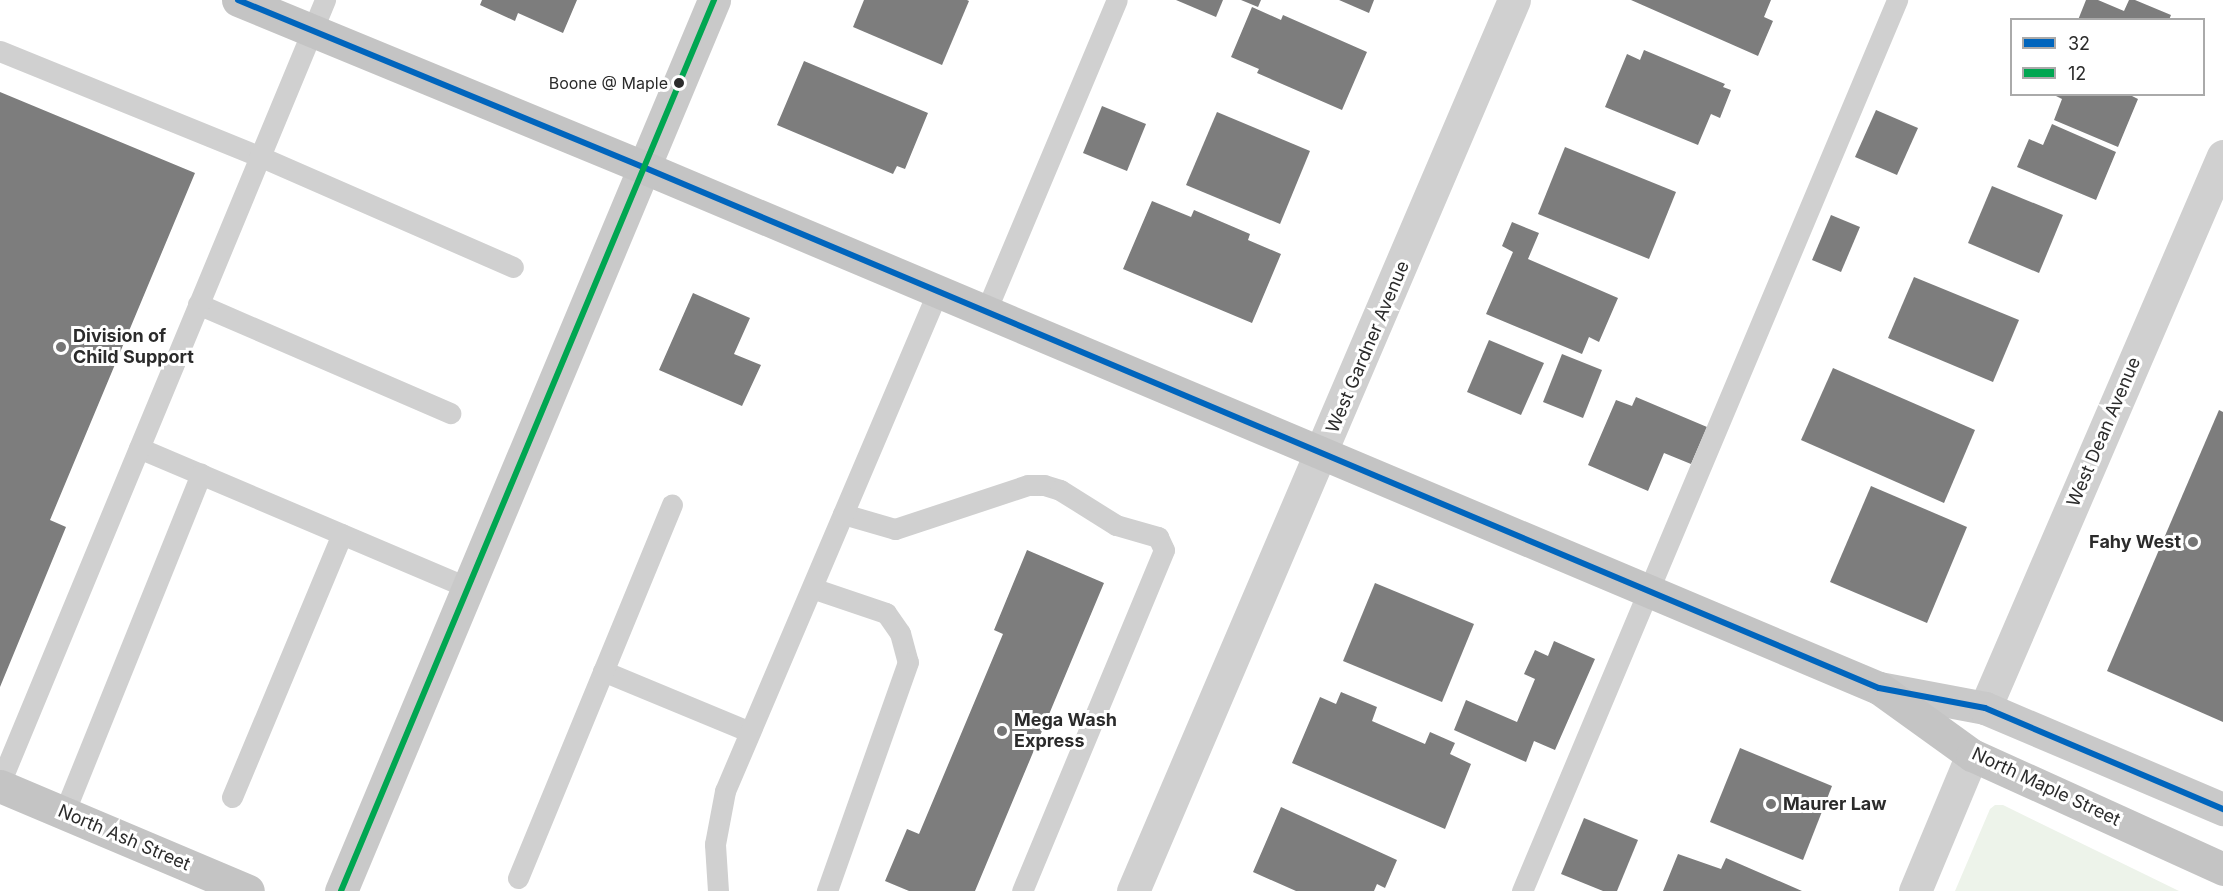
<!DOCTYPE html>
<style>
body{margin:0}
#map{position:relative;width:2223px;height:891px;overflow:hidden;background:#fff;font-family:Inter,sans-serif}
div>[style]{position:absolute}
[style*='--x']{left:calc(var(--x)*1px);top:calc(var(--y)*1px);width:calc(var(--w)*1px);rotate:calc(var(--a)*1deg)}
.green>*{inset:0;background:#edf3ea}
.building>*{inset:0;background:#7d7d7d}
.lane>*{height:21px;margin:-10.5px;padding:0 10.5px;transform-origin:10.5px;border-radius:10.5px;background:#d0d0d0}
.street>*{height:33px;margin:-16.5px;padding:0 16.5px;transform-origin:16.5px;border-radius:16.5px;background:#d0d0d0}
.secondary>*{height:33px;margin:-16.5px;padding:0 16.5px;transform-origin:16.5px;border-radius:16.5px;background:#c9c9c9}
.primary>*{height:33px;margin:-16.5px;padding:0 16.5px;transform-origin:16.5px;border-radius:16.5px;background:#c4c4c4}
.bus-1>*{height:6px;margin:-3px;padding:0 3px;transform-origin:3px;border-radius:3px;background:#0065bd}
.bus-2>*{height:6px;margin:-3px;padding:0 3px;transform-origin:3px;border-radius:3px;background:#00a651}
.dots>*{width:16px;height:16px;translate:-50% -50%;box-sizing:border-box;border:3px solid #fff;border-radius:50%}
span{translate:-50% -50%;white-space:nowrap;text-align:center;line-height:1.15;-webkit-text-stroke:6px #fff;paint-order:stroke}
.bus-label{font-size:16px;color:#2b2b2b}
.right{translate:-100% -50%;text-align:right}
.poi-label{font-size:18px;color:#2b2b2b;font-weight:700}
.left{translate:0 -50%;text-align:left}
.street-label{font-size:18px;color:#2b2b2b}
.legend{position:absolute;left:2010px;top:18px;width:195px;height:78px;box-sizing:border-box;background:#fff;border:2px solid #aaa;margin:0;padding:8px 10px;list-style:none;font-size:18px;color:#2b2b2b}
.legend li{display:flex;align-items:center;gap:12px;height:30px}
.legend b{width:30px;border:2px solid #aaa}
</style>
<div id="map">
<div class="green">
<div style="clip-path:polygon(1995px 805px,2003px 805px,2179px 891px,1955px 891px,1990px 809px)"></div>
</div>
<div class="building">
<div style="clip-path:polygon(482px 0,577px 0,563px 33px,518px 13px,515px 21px,480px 5px)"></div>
<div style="clip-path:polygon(864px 0,967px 0,969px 1px,942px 65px,853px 27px)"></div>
<div style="clip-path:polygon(1176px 0,1223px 0,1216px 17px)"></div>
<div style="clip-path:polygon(1241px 0,1261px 0,1258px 7px)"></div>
<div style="clip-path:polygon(1339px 0,1374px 0,1369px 13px)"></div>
<div style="clip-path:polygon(1631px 0,1771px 0,1764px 17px,1773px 21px,1758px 56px)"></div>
<div style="clip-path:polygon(2086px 0,2098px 0,2124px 11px,2129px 0,2135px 0,2171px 15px,2169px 20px,2078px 20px)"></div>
<div style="clip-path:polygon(1252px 7px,1281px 20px,1283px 15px,1367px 52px,1342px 110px,1257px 73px,1259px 69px,1231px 57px)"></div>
<div style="clip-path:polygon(1644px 50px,1725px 84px,1723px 87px,1731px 90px,1720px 118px,1711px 114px,1698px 145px,1605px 107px,1627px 54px,1640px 60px)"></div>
<div style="clip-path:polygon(804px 61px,928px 113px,905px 169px,897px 166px,893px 174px,777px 125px)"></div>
<div style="clip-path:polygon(0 92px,195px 173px,50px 520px,66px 527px,0 687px)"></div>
<div style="clip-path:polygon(2052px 94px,2128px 94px,2138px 99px,2118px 147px,2054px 120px,2062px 99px)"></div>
<div style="clip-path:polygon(1102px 106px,1146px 124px,1127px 171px,1083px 153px)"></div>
<div style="clip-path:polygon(1876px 110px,1918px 128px,1897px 175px,1855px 157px)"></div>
<div style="clip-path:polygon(1217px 112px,1310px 151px,1280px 224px,1186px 185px)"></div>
<div style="clip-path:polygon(2052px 124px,2116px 152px,2096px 200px,2017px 167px,2029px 139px,2043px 145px)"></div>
<div style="clip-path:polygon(1565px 147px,1676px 192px,1649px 259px,1538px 214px)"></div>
<div style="clip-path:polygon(1992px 186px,2063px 215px,2039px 273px,1968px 243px)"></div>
<div style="clip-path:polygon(1152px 201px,1191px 217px,1194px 210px,1250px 234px,1248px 240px,1281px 254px,1252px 323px,1123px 269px)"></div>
<div style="clip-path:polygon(1831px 215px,1860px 227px,1841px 272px,1812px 260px)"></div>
<div style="clip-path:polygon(1512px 222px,1539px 233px,1528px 259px,1618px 298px,1599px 342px,1589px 337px,1582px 354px,1486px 314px,1513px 252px,1502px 246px)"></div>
<div style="clip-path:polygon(1914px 277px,2019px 320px,1993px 382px,1888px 338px)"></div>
<div style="clip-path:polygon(693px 293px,750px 318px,734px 354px,761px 365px,742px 406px,659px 370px)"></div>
<div style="clip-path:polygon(1489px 340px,1544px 363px,1521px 415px,1467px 392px)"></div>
<div style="clip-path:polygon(1562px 354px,1602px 370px,1583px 418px,1543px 402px)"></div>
<div style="clip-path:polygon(1833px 368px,1975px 430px,1944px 503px,1801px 440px)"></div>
<div style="clip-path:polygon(1636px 397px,1707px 427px,1691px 464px,1664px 453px,1648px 491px,1588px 465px,1616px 400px,1632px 406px)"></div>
<div style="clip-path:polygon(2219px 410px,2223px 412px,2223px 722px,2107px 671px)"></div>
<div style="clip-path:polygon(1871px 486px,1967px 527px,1927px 623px,1830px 582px)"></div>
<div style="clip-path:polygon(1027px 550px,1104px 583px,975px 891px,909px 891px,885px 881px,907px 829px,919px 834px,1003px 634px,994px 630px)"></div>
<div style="clip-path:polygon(1375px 583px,1474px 624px,1442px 702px,1343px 661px)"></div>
<div style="clip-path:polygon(1554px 641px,1595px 659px,1555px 750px,1534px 741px,1526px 762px,1454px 730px,1466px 700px,1517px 722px,1535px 679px,1524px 674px,1535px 650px,1548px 656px)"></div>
<div style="clip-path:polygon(1341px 692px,1377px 707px,1372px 721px,1425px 744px,1430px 732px,1455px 743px,1450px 754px,1471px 764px,1445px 829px,1292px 763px,1320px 697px,1336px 704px)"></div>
<div style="clip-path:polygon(1740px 748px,1832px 786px,1803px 860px,1710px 822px)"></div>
<div style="clip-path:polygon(1281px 807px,1397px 860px,1385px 888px,1377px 884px,1374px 891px,1296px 891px,1253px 872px)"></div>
<div style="clip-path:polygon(1584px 818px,1638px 840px,1617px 891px,1603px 891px,1561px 874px)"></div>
<div style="clip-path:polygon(1678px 854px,1721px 869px,1726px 858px,1802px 891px,1663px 891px)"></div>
</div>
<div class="lane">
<div style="--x:0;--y:51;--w:279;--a:22.1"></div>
<div style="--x:259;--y:156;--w:277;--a:23.6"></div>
<div style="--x:198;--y:304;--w:275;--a:23.4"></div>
<div style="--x:986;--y:311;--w:337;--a:-67.2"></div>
<div style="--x:139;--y:448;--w:356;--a:23"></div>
<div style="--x:843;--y:514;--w:54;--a:16.1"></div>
<div style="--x:895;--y:529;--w:140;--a:-18.3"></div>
<div style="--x:1028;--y:485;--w:16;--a:0"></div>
<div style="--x:1044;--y:485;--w:17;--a:17"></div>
<div style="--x:1060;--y:490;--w:66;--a:32"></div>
<div style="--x:1116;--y:525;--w:44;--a:15.9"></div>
<div style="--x:1158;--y:537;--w:14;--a:65"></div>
<div style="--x:1164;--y:550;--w:369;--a:112.6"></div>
<div style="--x:812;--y:588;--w:78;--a:18.7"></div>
<div style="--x:886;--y:613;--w:24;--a:55"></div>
<div style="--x:900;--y:633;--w:30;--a:75"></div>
<div style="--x:908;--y:662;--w:243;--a:109.5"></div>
<div style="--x:603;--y:671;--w:159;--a:22.5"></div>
<div style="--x:0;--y:783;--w:848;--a:-67.46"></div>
<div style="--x:232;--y:797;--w:285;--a:-67.3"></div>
<div style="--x:64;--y:813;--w:366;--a:-68"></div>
<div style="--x:518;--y:878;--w:404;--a:-67.6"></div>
<div style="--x:718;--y:891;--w:47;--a:-93.7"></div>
<div style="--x:715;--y:844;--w:54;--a:-79.3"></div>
<div style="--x:725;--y:791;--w:543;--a:-66.93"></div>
<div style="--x:1522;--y:891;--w:967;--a:-67.17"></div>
</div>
<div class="street">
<div style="--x:1985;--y:708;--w:601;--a:-66.68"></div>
<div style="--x:1133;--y:891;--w:969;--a:-66.85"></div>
<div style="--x:1915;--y:891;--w:147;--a:-67.3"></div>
</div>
<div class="secondary">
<div style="--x:1879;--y:688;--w:108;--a:10.7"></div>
<div style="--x:1985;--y:708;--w:259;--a:23"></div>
<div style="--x:341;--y:891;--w:966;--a:-67.28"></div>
</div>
<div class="primary">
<div style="--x:238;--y:0;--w:438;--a:22.4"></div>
<div style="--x:643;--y:167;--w:1341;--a:22.86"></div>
<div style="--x:1879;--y:688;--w:115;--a:35.8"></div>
<div style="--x:1972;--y:755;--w:276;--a:24.4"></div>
<div style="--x:0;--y:786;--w:269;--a:22.9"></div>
</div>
<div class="bus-1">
<div style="--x:238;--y:0;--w:438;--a:22.4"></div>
<div style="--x:643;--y:167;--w:1341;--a:22.86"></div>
<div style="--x:1879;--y:688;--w:108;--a:10.7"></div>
<div style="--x:1985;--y:708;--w:259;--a:23"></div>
</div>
<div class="bus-2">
<div style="--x:341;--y:891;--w:966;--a:-67.28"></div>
</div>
<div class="dots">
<div style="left:679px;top:83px;background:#2b2b2b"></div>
<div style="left:61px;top:347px;background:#757575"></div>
<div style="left:2193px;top:542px;background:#757575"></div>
<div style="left:1002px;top:731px;background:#757575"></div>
<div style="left:1771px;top:804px;background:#757575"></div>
</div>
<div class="bus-label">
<span class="right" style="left:668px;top:83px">Boone @ Maple</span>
</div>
<div class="poi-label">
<span class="left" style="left:73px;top:347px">Division of<br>Child Support</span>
<span class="right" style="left:2181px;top:542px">Fahy West</span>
<span class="left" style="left:1014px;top:731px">Mega Wash<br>Express</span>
<span class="left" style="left:1783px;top:804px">Maurer Law</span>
</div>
<div class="street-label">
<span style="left:1368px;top:347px;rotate:-67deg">West Gardner Avenue</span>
<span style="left:2104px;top:432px;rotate:-67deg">West Dean Avenue</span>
<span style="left:2046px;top:787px;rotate:25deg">North Maple Street</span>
<span style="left:124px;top:838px;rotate:23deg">North Ash Street</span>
</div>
<ul class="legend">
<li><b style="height:8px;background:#0065bd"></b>32</li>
<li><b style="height:8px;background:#00a651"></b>12</li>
</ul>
</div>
